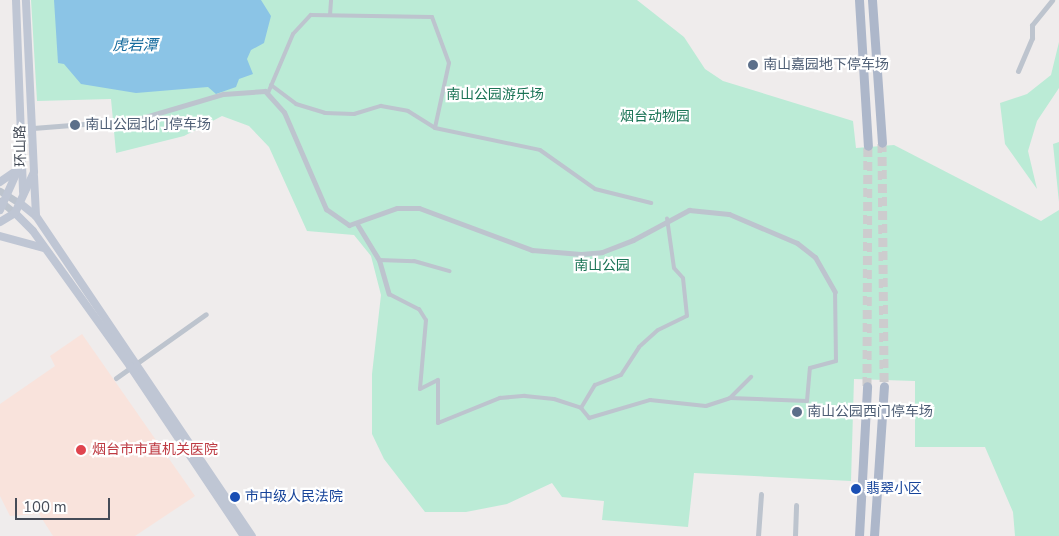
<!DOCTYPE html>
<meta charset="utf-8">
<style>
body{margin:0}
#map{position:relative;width:1059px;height:536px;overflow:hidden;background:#efecec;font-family:"Nunito Sans","Noto Sans SC",sans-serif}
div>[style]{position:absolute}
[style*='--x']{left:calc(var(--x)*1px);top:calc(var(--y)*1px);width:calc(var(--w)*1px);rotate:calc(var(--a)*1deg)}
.medical>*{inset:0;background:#f9e3dc}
.green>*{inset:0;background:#bbebd6}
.water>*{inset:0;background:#8bc4e6}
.primary-tunnel>*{height:9px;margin-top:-4.5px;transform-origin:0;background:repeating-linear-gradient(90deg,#cdccce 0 9px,transparent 0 13.5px)}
.pedestrian>*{height:4px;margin:-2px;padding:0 2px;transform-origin:2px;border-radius:2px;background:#bdc4ce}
.minor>*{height:5px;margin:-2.5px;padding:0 2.5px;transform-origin:2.5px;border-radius:2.5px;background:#bdc4ce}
.tertiary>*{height:7px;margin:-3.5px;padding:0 3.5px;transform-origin:3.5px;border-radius:3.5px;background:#bdc4ce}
.secondary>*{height:8px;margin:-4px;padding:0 4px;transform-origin:4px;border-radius:4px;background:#bfc6d4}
.primary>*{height:9px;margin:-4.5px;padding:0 4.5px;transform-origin:4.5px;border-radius:4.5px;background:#adb7ca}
.dots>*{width:14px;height:14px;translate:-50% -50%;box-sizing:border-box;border:2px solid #fff;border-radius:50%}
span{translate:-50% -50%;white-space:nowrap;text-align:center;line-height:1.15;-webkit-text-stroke:4.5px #fff;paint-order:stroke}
.service-label{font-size:14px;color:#4e5e75}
.left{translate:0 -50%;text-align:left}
.park-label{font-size:14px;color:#1b7456}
.street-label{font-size:14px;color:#454c58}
.health-label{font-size:14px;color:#be3a42}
.transit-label{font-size:14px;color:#164399}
.water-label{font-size:15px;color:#146a9d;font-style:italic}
.scale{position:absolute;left:15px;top:498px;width:95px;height:22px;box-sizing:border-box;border:2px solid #454c58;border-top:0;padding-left:6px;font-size:15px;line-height:18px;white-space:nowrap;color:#454c58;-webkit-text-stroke:4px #fff;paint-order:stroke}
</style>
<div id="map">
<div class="medical">
<div style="clip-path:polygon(82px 334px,195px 496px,135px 536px,53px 536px,39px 514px,10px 516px,0 496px,0 404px,55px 366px,50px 356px)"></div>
</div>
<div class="green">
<div style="clip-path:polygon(31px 0,637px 0,684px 37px,705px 69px,723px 81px,853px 121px,856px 148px,894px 145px,1041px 221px,1059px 210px,1059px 536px,1015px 536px,1013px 512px,985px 447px,915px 447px,915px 381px,854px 379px,851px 481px,694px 473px,688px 527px,602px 520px,604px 501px,562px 497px,552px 483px,507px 504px,466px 512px,425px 512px,384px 459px,372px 434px,372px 374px,381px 295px,371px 256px,354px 235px,307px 231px,269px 147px,249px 126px,222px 116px,184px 136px,116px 153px,111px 99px,37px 101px)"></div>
<div style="clip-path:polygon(1059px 42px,1059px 88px,1037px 121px,1028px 151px,1037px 189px,1005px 144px,1000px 103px,1027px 94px,1051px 75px)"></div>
<div style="clip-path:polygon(1059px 142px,1059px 202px,1053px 144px)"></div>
</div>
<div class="water">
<div style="clip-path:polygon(54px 0,261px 0,271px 16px,264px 43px,251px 50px,247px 59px,253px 74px,239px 79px,236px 87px,216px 94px,208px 87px,136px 93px,81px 84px,64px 64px,58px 63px)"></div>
</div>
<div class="primary-tunnel">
<div style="--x:882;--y:143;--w:243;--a:89.5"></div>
<div style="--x:867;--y:386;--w:240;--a:-89.8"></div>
</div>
<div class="pedestrian">
<div style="--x:330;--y:15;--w:15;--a:-86"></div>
<div style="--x:271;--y:85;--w:31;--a:37"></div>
<div style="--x:296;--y:104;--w:30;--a:17"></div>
<div style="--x:325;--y:113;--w:29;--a:2"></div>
<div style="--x:354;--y:114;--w:28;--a:-17"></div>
<div style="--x:381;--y:106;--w:27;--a:10"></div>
<div style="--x:408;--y:111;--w:32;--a:32"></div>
<div style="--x:435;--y:128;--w:107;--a:11.8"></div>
<div style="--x:540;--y:150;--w:67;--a:35.3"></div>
<div style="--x:595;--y:189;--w:58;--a:14"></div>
<div style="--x:268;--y:93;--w:64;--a:-67"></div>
<div style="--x:293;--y:34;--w:26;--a:-47"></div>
<div style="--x:311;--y:15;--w:121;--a:0.9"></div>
<div style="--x:432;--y:17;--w:49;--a:69.7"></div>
<div style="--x:449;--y:63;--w:66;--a:102.2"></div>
<div style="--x:379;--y:260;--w:35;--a:2"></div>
<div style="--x:414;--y:261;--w:37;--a:16"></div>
<div style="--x:389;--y:294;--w:34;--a:27"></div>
<div style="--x:419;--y:309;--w:13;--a:58"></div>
<div style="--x:426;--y:320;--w:69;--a:95"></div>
<div style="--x:420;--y:389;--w:20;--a:-27"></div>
<div style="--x:438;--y:380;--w:43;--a:90"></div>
<div style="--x:438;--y:423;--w:67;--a:-22"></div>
<div style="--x:500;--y:398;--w:25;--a:-5"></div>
<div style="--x:525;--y:396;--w:29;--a:6"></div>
<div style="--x:554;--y:399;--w:28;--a:18"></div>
<div style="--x:581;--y:408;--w:13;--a:51"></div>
<div style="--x:589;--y:418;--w:64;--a:-16.4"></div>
<div style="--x:650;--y:400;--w:56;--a:6.1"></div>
<div style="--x:706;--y:406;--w:25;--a:-18"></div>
<div style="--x:730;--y:398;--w:77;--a:2.2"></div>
<div style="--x:807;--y:401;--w:33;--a:-85"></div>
<div style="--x:810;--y:368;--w:27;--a:-15"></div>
<div style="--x:836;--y:361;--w:69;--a:-90.8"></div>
<div style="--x:730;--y:398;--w:30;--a:-45"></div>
<div style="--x:581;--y:408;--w:27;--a:-59"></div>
<div style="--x:595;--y:385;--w:28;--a:-21"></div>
<div style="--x:621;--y:375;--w:33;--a:-57"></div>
<div style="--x:639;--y:347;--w:25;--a:-42"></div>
<div style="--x:658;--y:330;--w:32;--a:-26"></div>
<div style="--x:687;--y:316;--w:38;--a:-96"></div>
<div style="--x:683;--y:278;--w:13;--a:-132"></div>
<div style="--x:674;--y:268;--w:50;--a:-98"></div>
</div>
<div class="minor">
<div style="--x:1018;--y:71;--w:36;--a:-67"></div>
<div style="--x:1032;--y:38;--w:13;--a:-90"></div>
<div style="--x:1032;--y:25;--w:32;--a:-51"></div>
<div style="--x:33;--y:128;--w:102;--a:-4.5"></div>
<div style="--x:135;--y:120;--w:92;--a:-16.5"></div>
<div style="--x:223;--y:94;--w:42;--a:-4.1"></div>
<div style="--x:265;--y:91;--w:28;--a:48"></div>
<div style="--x:284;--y:112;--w:106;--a:66.6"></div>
<div style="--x:326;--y:209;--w:28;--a:35"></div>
<div style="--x:349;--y:225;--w:51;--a:-19.5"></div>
<div style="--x:397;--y:208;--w:22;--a:0"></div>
<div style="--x:419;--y:208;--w:121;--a:20.4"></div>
<div style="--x:532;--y:250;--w:49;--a:4.7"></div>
<div style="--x:581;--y:254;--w:21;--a:-5"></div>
<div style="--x:602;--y:252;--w:33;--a:-21"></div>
<div style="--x:633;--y:240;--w:64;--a:-28.2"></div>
<div style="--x:689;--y:210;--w:40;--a:5.7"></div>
<div style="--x:729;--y:214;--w:74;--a:23.1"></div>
<div style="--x:797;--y:243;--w:23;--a:38"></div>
<div style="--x:815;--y:257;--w:40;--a:60.3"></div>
<div style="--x:357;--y:224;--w:42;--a:58.6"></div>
<div style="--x:379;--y:260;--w:35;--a:74"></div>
<div style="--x:116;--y:378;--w:110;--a:-35.4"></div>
<div style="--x:758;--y:536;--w:42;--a:-85.9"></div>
<div style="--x:795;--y:536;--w:31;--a:-88"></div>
</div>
<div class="tertiary">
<div style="--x:0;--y:191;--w:25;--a:32"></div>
<div style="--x:0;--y:201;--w:19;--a:39"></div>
</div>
<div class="secondary">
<div style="--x:16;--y:0;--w:192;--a:87.9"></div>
<div style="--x:34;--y:176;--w:40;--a:87.1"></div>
<div style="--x:0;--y:182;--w:21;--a:-35"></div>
<div style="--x:21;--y:204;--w:19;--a:39"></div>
<div style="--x:36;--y:216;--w:386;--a:56"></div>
<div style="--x:0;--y:210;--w:49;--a:-66"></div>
<div style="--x:15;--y:213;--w:25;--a:45"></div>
<div style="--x:33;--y:231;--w:166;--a:54.3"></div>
<div style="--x:130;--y:366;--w:205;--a:56.2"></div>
<div style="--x:0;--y:222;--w:17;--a:-31"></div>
<div style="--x:15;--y:213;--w:45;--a:-65.1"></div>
<div style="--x:34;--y:172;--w:172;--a:-92.7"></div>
<div style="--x:0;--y:236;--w:46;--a:15.3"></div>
</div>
<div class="primary">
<div style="--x:859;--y:0;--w:146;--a:86.5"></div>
<div style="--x:872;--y:0;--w:143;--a:86"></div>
<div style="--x:859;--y:536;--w:150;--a:-86.9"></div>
<div style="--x:874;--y:536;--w:150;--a:-86.2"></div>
</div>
<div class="dots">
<div style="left:753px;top:65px;background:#5c6f8a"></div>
<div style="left:75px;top:125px;background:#5c6f8a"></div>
<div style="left:797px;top:412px;background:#5c6f8a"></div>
<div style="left:81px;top:450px;background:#e0444e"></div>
<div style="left:856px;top:489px;background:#1a4fb4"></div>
<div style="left:235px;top:497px;background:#1a4fb4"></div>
</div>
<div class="service-label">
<span class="left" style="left:763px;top:65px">南山嘉园地下停车场</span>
<span class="left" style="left:85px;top:125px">南山公园北门停车场</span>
<span class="left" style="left:807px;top:412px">南山公园西门停车场</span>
</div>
<div class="park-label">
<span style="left:495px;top:95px">南山公园游乐场</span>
<span style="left:655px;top:117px">烟台动物园</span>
<span style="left:602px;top:266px">南山公园</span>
</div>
<div class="street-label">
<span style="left:21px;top:146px;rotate:-91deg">环山路</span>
</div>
<div class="health-label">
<span class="left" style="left:92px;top:450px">烟台市市直机关医院</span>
</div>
<div class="transit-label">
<span class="left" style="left:866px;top:489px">翡翠小区</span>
<span class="left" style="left:245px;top:497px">市中级人民法院</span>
</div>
<div class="water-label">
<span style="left:135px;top:46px">虎岩潭</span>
</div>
<div class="scale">100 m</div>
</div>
